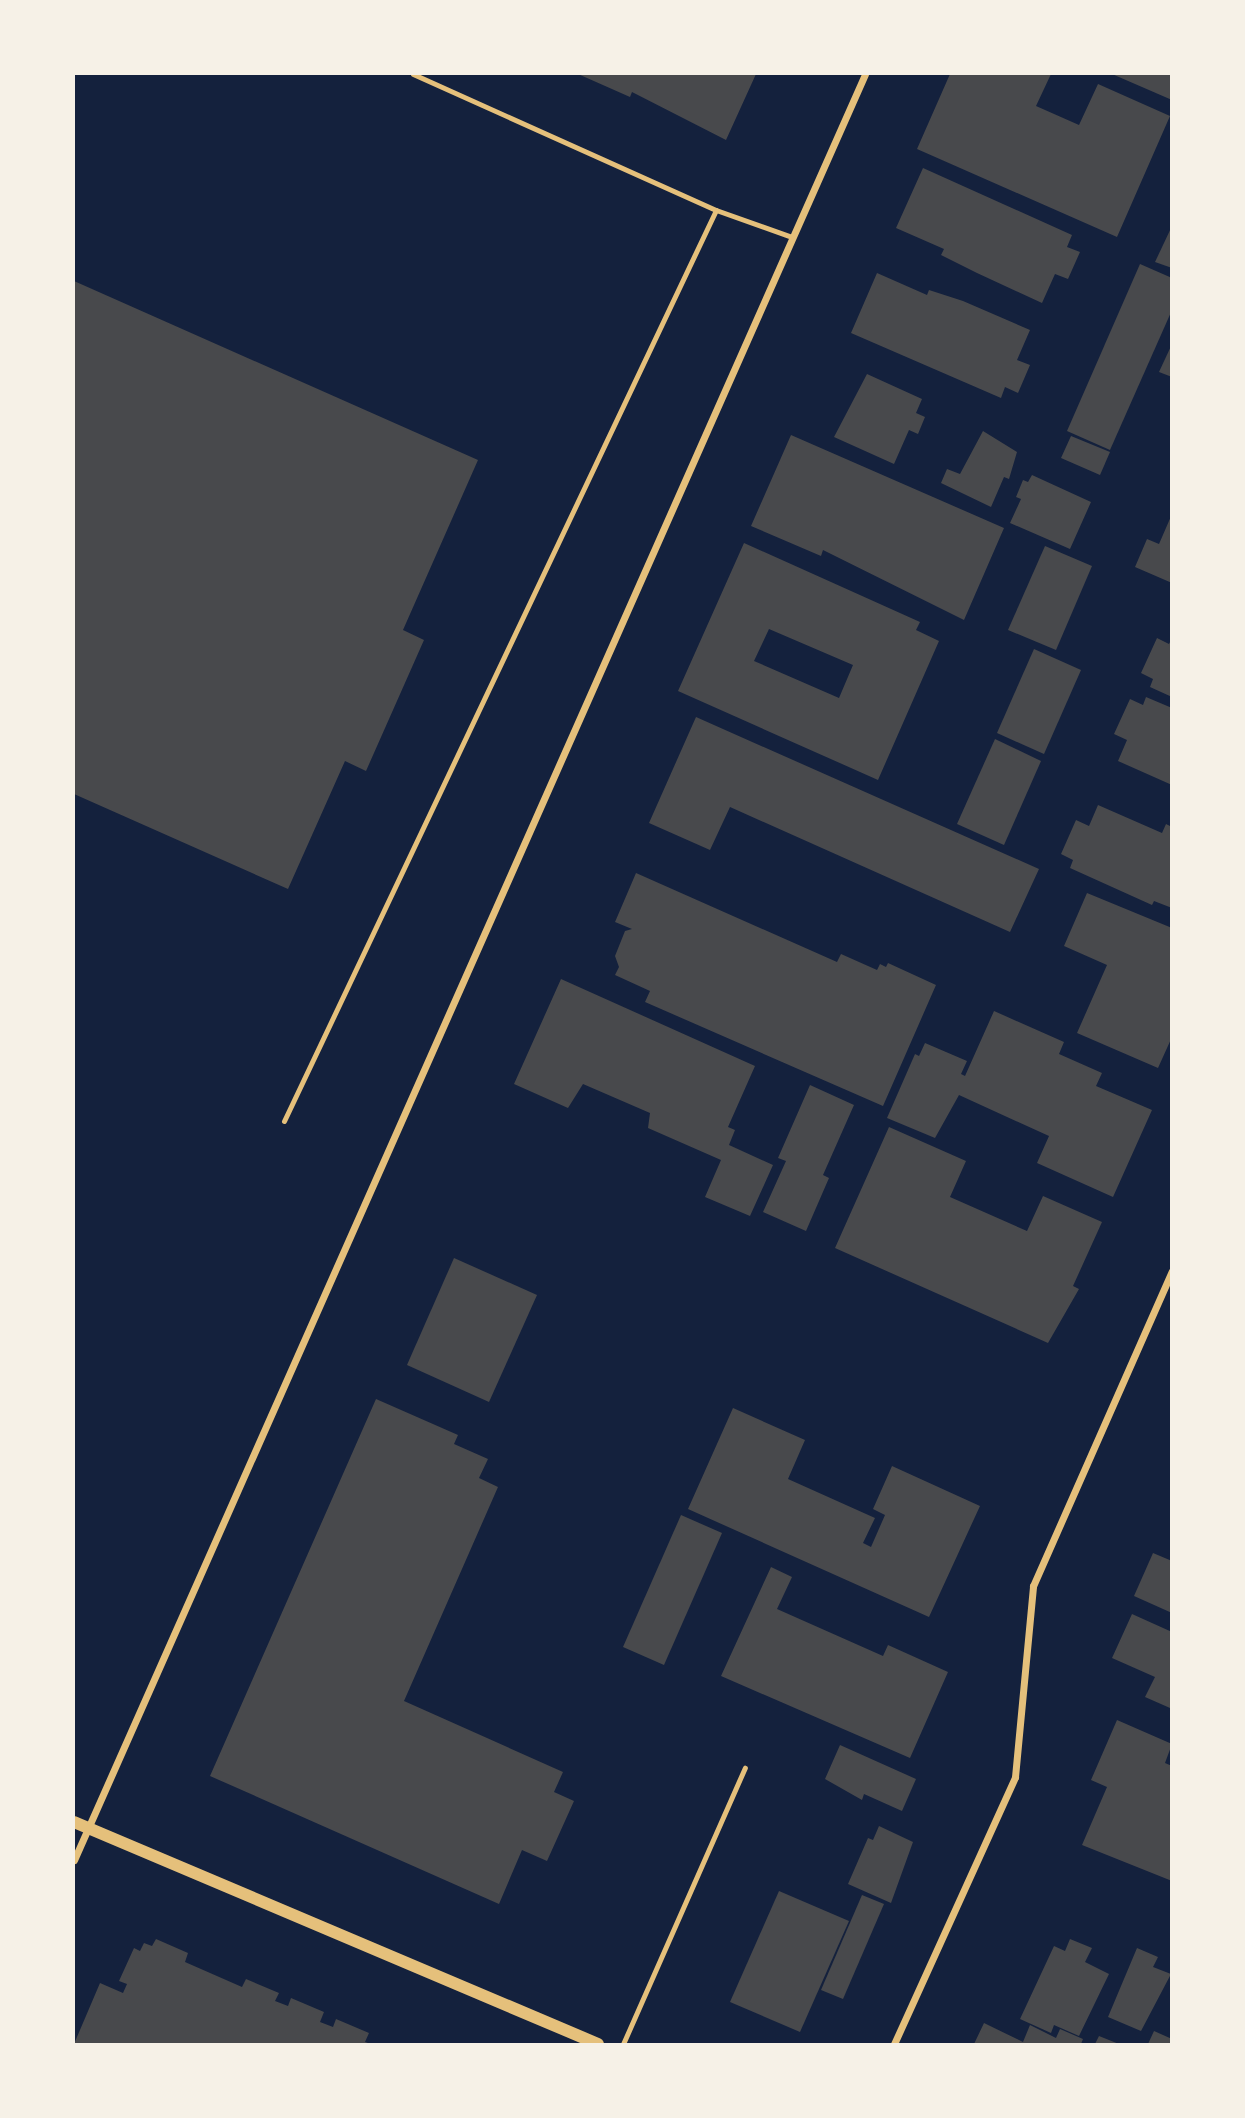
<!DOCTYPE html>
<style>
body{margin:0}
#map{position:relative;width:1245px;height:2118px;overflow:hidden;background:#14213d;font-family:"Public Sans",sans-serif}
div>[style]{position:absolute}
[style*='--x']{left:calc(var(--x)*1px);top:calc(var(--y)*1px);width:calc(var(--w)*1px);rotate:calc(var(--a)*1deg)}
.building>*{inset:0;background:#48494c}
.service>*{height:5px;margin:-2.5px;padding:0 2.5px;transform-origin:2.5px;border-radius:2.5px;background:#e5c07b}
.minor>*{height:7px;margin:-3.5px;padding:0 3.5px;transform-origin:3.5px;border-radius:3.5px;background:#e5c07b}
.tertiary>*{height:12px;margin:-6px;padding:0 6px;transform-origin:6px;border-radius:6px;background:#e5c07b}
span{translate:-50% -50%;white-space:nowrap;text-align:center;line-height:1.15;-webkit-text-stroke:7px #f6f1e7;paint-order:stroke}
.frame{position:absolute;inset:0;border:75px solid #f6f1e7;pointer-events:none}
</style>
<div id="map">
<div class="building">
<div style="clip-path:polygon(578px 74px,756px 74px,726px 140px,632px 92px,630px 97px)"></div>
<div style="clip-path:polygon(950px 74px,1051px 74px,1036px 106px,1079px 125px,1098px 84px,1170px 116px,1117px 237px,917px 149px)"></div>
<div style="clip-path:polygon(1112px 74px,1172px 74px,1172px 100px)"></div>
<div style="clip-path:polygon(923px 168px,1072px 235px,1067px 247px,1080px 252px,1068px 279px,1055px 274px,1042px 303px,977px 273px,941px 255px,944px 249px,896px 228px)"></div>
<div style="clip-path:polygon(1172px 226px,1172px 268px,1155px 262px)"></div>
<div style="clip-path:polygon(1140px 264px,1172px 278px,1172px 310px,1110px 450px,1067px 431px)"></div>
<div style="clip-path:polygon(877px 273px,927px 295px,929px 290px,963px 301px,1030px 330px,1017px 360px,1030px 365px,1018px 393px,1005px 387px,1001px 398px,851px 333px)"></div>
<div style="clip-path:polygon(74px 281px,478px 460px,403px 630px,424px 640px,366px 771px,345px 761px,288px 889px,74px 794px)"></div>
<div style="clip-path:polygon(1172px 344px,1172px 377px,1159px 372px)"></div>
<div style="clip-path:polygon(867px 374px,922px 399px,916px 413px,925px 417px,918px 434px,909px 430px,894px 464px,834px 437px)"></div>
<div style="clip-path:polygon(983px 431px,1017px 452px,1009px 479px,1004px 477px,991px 507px,941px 483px,947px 469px,960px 474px)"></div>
<div style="clip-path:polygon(791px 435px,1004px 528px,964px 620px,823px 550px,821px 556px,751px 526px)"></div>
<div style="clip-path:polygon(1071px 436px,1110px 452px,1100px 475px,1061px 458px)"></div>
<div style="clip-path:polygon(1032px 475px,1091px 502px,1070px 549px,1010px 523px,1021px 499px,1016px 497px,1023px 480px,1028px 482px)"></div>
<div style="clip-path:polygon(1172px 514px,1172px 583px,1135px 567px,1147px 539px,1159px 544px)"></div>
<div style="clip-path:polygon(evenodd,744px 543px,920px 622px,916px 630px,939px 641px,878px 780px,678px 691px,744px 543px,769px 629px,853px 665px,839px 698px,754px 661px,769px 629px)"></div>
<div style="clip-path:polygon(1045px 546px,1092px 566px,1056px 650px,1008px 630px)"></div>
<div style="clip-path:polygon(1157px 638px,1169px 644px,1172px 638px,1172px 697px,1150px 687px,1153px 679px,1141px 673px)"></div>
<div style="clip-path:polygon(1034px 649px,1081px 670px,1044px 754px,997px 733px)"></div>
<div style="clip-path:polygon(1146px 697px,1172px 708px,1172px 785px,1118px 761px,1127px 740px,1114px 734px,1130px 699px,1143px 705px)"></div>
<div style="clip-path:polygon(696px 717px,1039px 869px,1010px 932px,730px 807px,710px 850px,649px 823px)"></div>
<div style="clip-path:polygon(995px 739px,1041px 761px,1004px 845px,957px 824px)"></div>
<div style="clip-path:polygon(1098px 805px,1162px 833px,1166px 824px,1172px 827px,1172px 908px,1154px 901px,1152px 905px,1070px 868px,1073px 860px,1061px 854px,1076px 820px,1089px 826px)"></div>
<div style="clip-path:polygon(636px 873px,837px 962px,841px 954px,877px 970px,880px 964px,886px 967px,888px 963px,936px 985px,883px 1106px,645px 1002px,650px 991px,615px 975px,619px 967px,615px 956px,625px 931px,632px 929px,615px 922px)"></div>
<div style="clip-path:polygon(1087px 893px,1172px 928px,1172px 1037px,1158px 1068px,1077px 1033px,1107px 965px,1064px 946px)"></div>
<div style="clip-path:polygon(561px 979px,755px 1066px,728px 1127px,735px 1130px,729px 1145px,773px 1165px,750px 1216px,705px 1197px,721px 1160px,648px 1128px,650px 1113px,583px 1084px,568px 1108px,514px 1084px)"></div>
<div style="clip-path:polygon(994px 1011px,1064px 1042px,1059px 1054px,1102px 1073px,1096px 1086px,1152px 1110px,1113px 1197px,1037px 1163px,1049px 1136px,959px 1095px,935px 1138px,887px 1118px,915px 1054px,919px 1056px,925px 1043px,967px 1061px,961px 1074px,965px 1076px)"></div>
<div style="clip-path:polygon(810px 1085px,854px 1105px,823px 1175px,829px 1178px,806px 1231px,763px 1212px,786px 1161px,778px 1158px)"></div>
<div style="clip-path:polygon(889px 1127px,966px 1161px,950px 1197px,1027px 1231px,1043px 1196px,1102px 1222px,1073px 1286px,1079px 1289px,1048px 1343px,835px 1248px)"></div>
<div style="clip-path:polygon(454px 1258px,537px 1295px,489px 1402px,407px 1365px)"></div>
<div style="clip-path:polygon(376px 1399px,458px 1435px,454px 1444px,488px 1459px,479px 1478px,498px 1487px,404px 1701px,563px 1772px,554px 1792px,574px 1801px,547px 1861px,522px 1850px,499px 1904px,210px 1776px)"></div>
<div style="clip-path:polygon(733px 1408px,805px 1440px,788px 1479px,875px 1518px,863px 1543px,871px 1547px,885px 1515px,873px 1509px,892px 1466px,980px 1506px,929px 1617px,688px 1509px)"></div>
<div style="clip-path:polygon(681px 1515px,722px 1533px,664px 1665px,623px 1647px)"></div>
<div style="clip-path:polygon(1153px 1553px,1172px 1561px,1172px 1613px,1134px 1596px)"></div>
<div style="clip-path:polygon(771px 1567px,792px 1577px,777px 1609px,883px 1656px,888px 1645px,948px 1672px,910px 1758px,721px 1676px)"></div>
<div style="clip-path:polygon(1132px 1614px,1172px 1632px,1172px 1715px,1170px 1708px,1145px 1697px,1155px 1677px,1112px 1658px)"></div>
<div style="clip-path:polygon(1117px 1720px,1172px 1744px,1165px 1763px,1172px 1766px,1172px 1881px,1082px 1845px,1107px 1787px,1091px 1780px)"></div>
<div style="clip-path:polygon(840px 1745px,916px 1779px,902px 1811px,864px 1794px,862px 1800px,825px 1779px)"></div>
<div style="clip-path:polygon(879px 1826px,913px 1842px,891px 1903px,848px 1884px,868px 1838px,873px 1840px)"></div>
<div style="clip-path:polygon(779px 1891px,849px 1921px,800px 2032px,730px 2002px)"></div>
<div style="clip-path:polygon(862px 1895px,884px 1904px,843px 1999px,821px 1990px)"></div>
<div style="clip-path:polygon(156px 1939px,188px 1953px,185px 1962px,242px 1987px,246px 1979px,279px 1993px,275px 2001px,288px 2006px,291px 1998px,324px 2012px,320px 2022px,333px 2027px,336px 2019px,369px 2033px,365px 2042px,371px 2044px,74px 2044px,100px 1983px,123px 1993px,127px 1984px,119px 1981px,134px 1948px,140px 1951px,144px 1943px,152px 1946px)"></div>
<div style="clip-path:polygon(1070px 1939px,1092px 1948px,1085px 1962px,1109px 1974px,1079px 2036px,1054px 2025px,1051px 2033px,1020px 2019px,1054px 1946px,1065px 1951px)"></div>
<div style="clip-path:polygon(1137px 1948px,1158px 1957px,1153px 1967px,1171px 1974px,1141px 2031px,1108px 2017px)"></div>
<div style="clip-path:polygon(984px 2023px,1023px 2042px,1030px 2025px,1056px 2038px,1060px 2029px,1083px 2039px,1081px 2044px,974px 2044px)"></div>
<div style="clip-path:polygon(1154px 2031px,1172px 2039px,1172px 2044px,1148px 2044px)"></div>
<div style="clip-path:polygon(1099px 2036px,1119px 2044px,1095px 2044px)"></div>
</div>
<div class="service">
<div style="--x:413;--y:74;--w:332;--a:24.2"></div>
<div style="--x:716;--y:210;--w:81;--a:19.6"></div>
<div style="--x:284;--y:1121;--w:1008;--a:-64.63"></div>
<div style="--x:623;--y:2044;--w:302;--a:-66.2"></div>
</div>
<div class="minor">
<div style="--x:74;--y:1860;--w:1953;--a:-66.11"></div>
<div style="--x:894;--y:2044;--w:293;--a:-65.6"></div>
<div style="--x:1015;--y:1777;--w:192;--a:-84.6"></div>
<div style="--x:1033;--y:1586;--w:344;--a:-66.2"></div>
</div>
<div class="tertiary">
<div style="--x:74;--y:1822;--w:569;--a:22.96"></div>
</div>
<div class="frame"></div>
</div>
